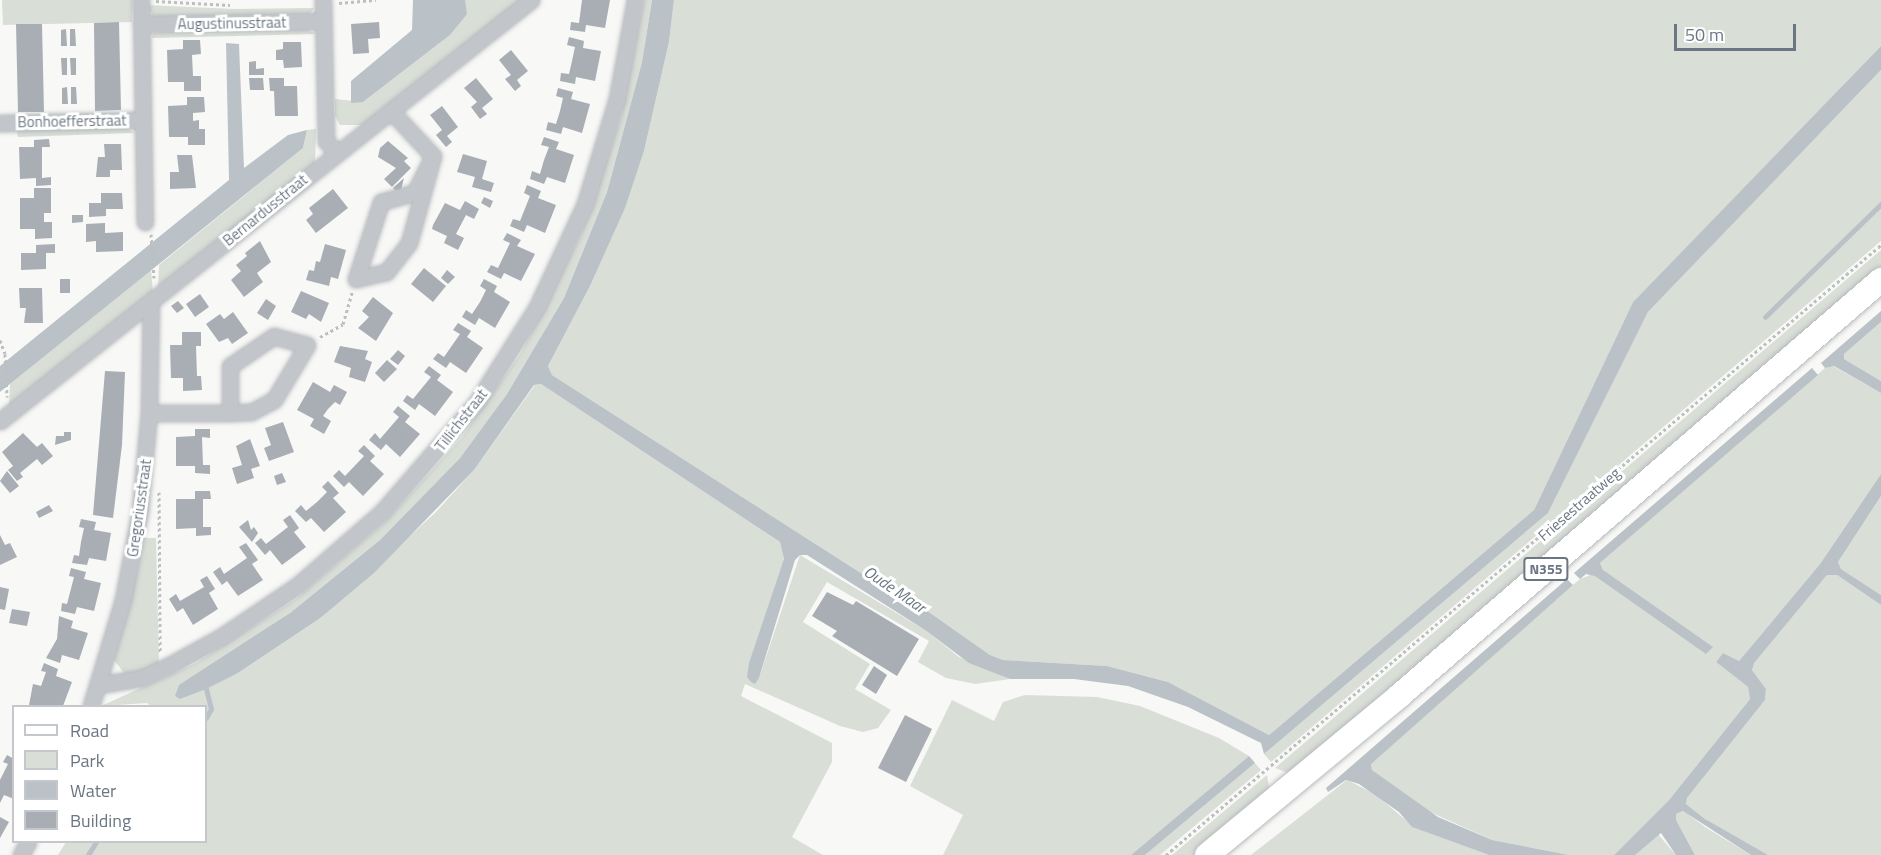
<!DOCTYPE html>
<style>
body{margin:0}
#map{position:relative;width:1881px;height:855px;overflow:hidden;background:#f8f8f6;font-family:"Titillium Web",sans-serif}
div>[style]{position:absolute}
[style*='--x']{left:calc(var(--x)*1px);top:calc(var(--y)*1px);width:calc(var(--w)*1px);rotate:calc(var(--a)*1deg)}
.green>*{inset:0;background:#d9ded7}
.water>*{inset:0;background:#bac2c7}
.stream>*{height:4.5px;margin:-2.25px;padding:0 2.25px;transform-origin:2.25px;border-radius:2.25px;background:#bac2c7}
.building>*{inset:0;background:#a8aeb4}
.path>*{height:3px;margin-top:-1.5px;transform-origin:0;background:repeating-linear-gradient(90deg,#bcbec0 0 3px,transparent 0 6px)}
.roads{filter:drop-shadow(0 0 2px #b6b9bd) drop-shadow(0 0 2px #b6b9bd)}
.minor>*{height:15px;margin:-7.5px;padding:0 7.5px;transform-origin:7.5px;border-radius:7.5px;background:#c2c5c9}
.primary>*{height:24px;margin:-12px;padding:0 12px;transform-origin:12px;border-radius:12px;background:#fff}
span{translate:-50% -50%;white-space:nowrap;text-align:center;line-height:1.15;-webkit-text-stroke:6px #fff;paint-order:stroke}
.shield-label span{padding:2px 4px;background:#fff;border:2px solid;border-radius:4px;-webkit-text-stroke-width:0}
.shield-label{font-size:14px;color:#6b7683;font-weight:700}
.street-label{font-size:15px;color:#6b7683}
.water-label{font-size:16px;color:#67767f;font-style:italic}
.legend{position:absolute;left:12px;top:705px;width:195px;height:138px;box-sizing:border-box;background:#fff;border:2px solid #c4c8cd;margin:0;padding:8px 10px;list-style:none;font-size:18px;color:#6b7683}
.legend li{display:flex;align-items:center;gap:12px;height:30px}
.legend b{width:30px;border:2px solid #c4c8cd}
.scale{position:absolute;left:1674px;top:24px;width:122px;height:27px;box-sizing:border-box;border:3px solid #6b7683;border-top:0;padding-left:8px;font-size:18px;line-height:21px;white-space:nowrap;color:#6b7683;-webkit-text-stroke:4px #fff;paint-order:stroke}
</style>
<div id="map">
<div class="green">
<div style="clip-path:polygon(2px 0,133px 0,132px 22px,3px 25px)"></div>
<div style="clip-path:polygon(465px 0,522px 0,364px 125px,340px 125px,335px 116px,335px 99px,363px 102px,450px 35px)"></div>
<div style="clip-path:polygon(644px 0,652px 0,642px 62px,607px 192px,564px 298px,507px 394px,460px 458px,380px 540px,290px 613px,238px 648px,180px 699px,238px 673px,319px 619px,436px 512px,474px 470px,535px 385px,541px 384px,780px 542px,784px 559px,759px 678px,800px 555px,925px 630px,959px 657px,1010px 679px,975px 684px,946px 678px,918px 662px,929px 641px,827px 582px,803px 622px,870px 664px,855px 689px,891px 710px,878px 728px,863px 732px,840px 726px,745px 684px,741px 696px,832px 743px,832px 762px,792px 837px,823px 855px,58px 855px,66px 842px,206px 842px,206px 706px,150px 706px,147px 703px,101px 706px,196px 663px,296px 599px,386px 521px,462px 437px,521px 353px,581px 235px,621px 118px)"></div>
<div style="clip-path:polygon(674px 0,1881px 0,1881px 46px,1633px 302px,1534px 510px,1269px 735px,1168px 682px,1107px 666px,1003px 660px,990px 655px,916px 603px,867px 577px,552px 375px,548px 366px,590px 286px,625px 207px,644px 151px,669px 42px)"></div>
<div style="clip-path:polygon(146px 5px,233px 9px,314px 8px,310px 14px,154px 18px)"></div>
<div style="clip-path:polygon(304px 28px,316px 34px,152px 38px,153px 33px,160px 32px)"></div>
<div style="clip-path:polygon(1881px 70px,1881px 241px,1271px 762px,1264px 754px,1548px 513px,1648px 312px)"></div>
<div style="clip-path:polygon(126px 128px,134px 133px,18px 137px,17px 131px)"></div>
<div style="clip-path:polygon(316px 129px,315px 163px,158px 289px,159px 265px,303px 148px,307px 130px)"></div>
<div style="clip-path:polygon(1881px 250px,1881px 270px,1291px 774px,1275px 768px)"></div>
<div style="clip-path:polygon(151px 269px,153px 293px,9px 408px,10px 384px)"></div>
<div style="clip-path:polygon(1881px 322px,1881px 381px,1844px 359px,1844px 354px)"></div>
<div style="clip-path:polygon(1833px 366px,1881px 393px,1881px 474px,1820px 564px,1739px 661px,1723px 653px,1716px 662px,1748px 687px,1750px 699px,1669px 800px,1614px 855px,1569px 855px,1492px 840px,1419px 807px,1372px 770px,1371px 763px,1407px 728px,1580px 579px,1603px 570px,1600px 563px,1825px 368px)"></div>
<div style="clip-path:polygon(1881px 496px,1881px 595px,1841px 569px,1838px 562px)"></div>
<div style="clip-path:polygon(144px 538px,156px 538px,159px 667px,127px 677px,114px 660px)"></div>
<div style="clip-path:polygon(1827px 575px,1837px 575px,1881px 605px,1881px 855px,1768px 855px,1710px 823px,1686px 804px,1687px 798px,1765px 700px,1766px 689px,1752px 670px,1753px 663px)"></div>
<div style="clip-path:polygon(1025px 695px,1097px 697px,1140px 706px,1219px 738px,1249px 756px,1131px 855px,943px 855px,963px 815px,910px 786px,952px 700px,994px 721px,1003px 702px)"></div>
<div style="clip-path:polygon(1255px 763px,1261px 770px,1160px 855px,1145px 855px)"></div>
<div style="clip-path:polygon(1267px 775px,1270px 792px,1194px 855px,1172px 855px)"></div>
<div style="clip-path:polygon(1347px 780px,1375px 794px,1415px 828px,1489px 855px,1251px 855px)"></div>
<div style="clip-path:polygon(1684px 811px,1705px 827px,1751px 855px,1695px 855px,1676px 820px,1676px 814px)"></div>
<div style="clip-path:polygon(1657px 833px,1676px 855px,1635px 855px)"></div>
</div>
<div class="water">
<div style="clip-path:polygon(413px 0,465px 0,467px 14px,450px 35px,363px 102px,351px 103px,351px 81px,412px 30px)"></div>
<div style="clip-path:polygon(652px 0,674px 0,669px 42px,644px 151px,625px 208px,590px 286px,548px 366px,552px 375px,867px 577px,916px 603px,990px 655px,1003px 660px,1107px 666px,1168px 682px,1269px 735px,1534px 510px,1633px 302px,1881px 46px,1881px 70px,1648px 312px,1548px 513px,1264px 754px,1261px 743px,1188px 707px,1128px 686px,1074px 679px,1010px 679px,969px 663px,925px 630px,807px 555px,800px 555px,795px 560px,759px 678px,755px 684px,751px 682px,747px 677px,749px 663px,784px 559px,780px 542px,541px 384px,534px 385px,474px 470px,374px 573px,319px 619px,238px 673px,206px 689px,180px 699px,175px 696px,179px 685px,290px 613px,380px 540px,460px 458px,507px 394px,564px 298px,607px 192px,642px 62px)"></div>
<div style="clip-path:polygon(226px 43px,239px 44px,244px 168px,288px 135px,307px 130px,303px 148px,0 392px,0 366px,229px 180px)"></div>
<div style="clip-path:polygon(1881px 311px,1881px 322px,1844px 354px,1844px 359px,1881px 381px,1881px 393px,1834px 366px,1825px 368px,1821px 363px)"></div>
<div style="clip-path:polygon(1812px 368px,1818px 375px,1600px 563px,1603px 570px,1713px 647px,1706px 654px,1595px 576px,1586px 574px,1580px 579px,1574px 573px)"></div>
<div style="clip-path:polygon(1881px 474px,1881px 496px,1838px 562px,1841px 569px,1881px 595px,1881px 605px,1837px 575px,1827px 575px,1754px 663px,1752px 670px,1766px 689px,1765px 700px,1687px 798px,1686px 804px,1705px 819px,1768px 855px,1751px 855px,1683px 811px,1676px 814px,1676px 820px,1695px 855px,1676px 855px,1661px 833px,1635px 855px,1614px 855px,1669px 800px,1750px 699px,1748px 687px,1716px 662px,1723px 653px,1739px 661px,1820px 564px)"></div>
<div style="clip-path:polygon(1567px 579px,1573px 585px,1371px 764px,1372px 770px,1438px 817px,1492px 840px,1569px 855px,1489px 855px,1412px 827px,1399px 812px,1359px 784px,1346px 780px,1328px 792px,1326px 788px)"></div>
<div style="clip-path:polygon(1249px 756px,1255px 763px,1145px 855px,1131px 855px)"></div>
</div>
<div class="stream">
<div style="--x:1765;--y:317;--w:162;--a:-44.2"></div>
<div style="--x:206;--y:718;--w:10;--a:-61"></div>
<div style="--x:211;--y:709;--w:21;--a:-104"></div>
<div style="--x:88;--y:855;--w:15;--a:-58"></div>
</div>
<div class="building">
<div style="clip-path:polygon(582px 0,610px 0,605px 28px,586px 25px,585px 32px,570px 30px,571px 22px,579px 23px)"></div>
<div style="clip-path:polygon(119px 22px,121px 110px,95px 111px,94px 23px)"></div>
<div style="clip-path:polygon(379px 22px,380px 38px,368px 39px,369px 53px,353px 54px,351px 24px)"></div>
<div style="clip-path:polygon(16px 24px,42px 24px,44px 112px,18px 112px)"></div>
<div style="clip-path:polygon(66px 29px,67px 46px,61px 46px,61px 30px)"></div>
<div style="clip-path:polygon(70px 29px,75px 29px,76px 46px,70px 46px)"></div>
<div style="clip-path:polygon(569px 37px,584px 41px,583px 48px,601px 51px,595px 81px,576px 77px,575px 84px,560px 81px,561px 73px,569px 74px,572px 61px,575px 47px,567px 45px)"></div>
<div style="clip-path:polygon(183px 40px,200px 40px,201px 54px,192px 55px,193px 76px,201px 76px,201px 91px,184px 91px,184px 82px,168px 82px,167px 50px,183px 49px)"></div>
<div style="clip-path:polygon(283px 42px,301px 42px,302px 67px,284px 68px,283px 60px,276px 60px,276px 50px,283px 49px)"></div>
<div style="clip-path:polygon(511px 50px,528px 71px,517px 80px,521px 86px,515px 91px,505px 79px,511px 75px,499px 60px)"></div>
<div style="clip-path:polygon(61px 58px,67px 58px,67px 75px,62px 75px)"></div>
<div style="clip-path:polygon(70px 58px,76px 58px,76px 75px,71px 75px)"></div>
<div style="clip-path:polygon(256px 61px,256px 69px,264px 68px,264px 75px,249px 75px,249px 62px)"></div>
<div style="clip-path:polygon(249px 78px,263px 78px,264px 90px,250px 90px)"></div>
<div style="clip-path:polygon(269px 78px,284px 78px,284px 86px,297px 86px,298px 116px,275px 116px,274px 91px,270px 91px)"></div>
<div style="clip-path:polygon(476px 78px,493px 99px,482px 108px,487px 114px,480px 119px,471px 107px,477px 102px,464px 88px)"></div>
<div style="clip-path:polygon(67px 87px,68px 104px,62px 104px,62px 88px)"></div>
<div style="clip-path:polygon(71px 87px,76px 87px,77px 104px,71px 104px)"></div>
<div style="clip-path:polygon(558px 88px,573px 92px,571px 99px,590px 104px,582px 133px,563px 127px,561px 134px,546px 130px,548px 122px,556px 124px,560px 111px,563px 98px,556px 96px)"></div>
<div style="clip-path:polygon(187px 97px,204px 97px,205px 112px,193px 113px,193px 121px,199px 120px,199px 129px,205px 129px,205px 145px,188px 145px,188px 137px,169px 137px,168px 106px,187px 105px)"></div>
<div style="clip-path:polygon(442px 106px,458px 127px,447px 136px,452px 142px,446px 147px,436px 135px,442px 130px,430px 115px)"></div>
<div style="clip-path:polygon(544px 137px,559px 142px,556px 149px,574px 155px,565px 183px,547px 177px,544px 184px,530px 179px,532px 171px,540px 174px,544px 160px,549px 147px,541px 145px)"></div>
<div style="clip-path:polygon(49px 139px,50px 147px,42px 147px,42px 178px,51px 177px,51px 185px,36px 186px,36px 178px,20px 179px,19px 147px,34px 147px,34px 140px)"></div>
<div style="clip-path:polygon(388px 141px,408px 158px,404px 161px,411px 168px,392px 187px,384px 179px,396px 168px,378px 157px,380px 148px)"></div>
<div style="clip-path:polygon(104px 144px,121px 144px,122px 170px,110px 170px,110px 177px,96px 177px,98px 157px,105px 157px)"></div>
<div style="clip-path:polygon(463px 154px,487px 161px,482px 179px,494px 183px,491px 192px,472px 187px,475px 177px,457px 172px)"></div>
<div style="clip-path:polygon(177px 155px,192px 155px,196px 188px,170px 189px,170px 172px,179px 172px)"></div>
<div style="clip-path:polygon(404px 178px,401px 190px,395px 190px,393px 188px)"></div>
<div style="clip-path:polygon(527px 185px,541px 191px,538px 198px,556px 205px,545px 233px,527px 225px,524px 232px,510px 226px,513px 219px,520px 221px,530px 196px,524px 193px)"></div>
<div style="clip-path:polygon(34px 188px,51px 188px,51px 213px,44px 213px,44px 222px,52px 222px,52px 238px,35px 239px,35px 229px,20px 229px,20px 198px,34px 198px)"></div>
<div style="clip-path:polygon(333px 189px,348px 208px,316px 233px,306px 220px,313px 214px,309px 208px)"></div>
<div style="clip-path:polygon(101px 193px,122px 193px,123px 209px,106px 209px,106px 216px,89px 217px,89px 203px,101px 203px)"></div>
<div style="clip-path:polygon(484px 197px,493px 201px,490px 208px,481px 203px)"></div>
<div style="clip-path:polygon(465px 201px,479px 209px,474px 219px,466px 215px,456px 234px,464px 238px,458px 250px,444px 243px,447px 236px,432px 229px,433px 225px,445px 203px,460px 210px)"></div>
<div style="clip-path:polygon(72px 215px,83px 215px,83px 222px,72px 223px)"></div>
<div style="clip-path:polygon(105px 223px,105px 233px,123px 232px,123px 251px,96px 252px,96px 241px,86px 242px,86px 224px)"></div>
<div style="clip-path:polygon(507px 233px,521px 240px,517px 246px,535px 254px,521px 281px,504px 273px,501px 279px,487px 272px,491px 265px,498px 268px,510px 243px,503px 240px)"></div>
<div style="clip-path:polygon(260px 241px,271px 262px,257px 273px,263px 282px,244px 297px,231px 280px,241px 271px,236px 265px,247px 256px,245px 253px)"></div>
<div style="clip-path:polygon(55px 244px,55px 253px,46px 253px,46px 269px,21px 270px,21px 253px,36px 253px,36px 245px)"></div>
<div style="clip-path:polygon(325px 244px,346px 250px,338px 279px,331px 277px,329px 286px,306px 280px,309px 270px,314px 271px,316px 261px,320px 262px)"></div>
<div style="clip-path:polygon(424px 268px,446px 286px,433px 302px,411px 284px)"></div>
<div style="clip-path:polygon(447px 270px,455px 277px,448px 284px,441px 278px)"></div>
<div style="clip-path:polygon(60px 279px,70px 279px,70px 293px,60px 293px)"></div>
<div style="clip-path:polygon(484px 279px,497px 286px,494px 292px,510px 302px,495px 328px,479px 318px,475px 325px,462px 317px,466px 310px,472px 314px,480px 302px,486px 290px,480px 286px)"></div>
<div style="clip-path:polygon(19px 288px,42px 288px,43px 323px,24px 323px,26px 308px,20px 308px)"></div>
<div style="clip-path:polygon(301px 291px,329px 303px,321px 322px,309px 314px,306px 319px,291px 312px)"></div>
<div style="clip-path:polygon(200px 294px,209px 307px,195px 317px,186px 304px)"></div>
<div style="clip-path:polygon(373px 297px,393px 313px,376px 341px,358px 328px,369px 317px,362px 311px)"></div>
<div style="clip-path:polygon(266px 299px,276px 306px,268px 320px,257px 313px)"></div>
<div style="clip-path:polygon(178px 301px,184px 308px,177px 313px,171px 306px)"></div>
<div style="clip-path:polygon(233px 312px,248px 333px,232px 344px,228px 338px,219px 342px,206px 324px,220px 314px,224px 319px)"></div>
<div style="clip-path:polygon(458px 323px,471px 331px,467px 337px,483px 348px,466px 373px,450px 362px,446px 368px,433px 359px,438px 353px,444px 357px,460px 334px,453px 330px)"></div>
<div style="clip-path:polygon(182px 332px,201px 332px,201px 346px,196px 346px,197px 376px,201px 376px,202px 390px,183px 391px,183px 378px,171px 378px,170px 345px,182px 345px)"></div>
<div style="clip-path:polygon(340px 346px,368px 351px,365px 359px,372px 362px,365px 382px,349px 377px,351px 368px,334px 362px)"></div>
<div style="clip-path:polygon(398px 350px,405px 356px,398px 365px,390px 359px)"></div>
<div style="clip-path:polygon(387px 360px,397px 369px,384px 382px,375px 373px)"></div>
<div style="clip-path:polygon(429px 366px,441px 375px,437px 380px,453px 392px,435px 416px,419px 404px,415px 410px,403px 401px,407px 395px,413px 399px,431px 377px,424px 372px)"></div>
<div style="clip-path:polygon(105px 371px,125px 372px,122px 445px,113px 518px,93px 515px)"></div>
<div style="clip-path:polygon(313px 382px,330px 392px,334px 385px,347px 392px,340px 405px,335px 402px,328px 409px,323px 416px,331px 421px,324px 434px,310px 426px,314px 419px,297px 410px)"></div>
<div style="clip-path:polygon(398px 406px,410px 416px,405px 422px,420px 434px,400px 457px,386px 444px,381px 450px,369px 440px,375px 433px,380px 439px,399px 417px,393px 412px)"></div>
<div style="clip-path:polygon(283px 422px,294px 452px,269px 461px,264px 448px,271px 445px,265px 428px)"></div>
<div style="clip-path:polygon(195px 429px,210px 429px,210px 438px,202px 437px,203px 465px,210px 465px,210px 474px,195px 473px,195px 466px,176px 466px,176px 437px,195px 436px)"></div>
<div style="clip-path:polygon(64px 432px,71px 432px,71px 440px,55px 445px,56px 436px,64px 436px)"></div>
<div style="clip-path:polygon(23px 433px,37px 447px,42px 443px,53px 456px,42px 465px,37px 459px,20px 473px,23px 477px,17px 481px,8px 470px,13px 466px,2px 452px)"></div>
<div style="clip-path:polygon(250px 439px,260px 466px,251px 469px,254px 478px,237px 484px,232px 468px,242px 465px,236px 446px)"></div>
<div style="clip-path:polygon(364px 445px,375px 456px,370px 461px,384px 474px,363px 496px,349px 482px,344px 487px,333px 476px,339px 470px,345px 476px,364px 456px,358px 451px)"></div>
<div style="clip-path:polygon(7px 471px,19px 486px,10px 493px,0 481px)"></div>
<div style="clip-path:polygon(282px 473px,286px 482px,277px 485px,274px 476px)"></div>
<div style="clip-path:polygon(328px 481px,339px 493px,333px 498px,346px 512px,324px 532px,311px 518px,306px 522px,295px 511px,301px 505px,306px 511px,317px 502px,327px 492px,322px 487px)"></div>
<div style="clip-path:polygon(195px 491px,210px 491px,211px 499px,203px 499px,203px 527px,211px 527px,211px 535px,196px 536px,196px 528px,176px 529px,176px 499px,195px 499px)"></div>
<div style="clip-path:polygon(49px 505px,53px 511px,39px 518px,36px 512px)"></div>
<div style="clip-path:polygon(290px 515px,299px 528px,294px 532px,306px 547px,282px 565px,270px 550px,265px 555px,255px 543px,261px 538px,266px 544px,288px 527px,283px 520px)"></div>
<div style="clip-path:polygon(81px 519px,96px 522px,94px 530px,111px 533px,106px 561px,89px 558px,87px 565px,72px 563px,74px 555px,79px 556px,81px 542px,84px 528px,79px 527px)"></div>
<div style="clip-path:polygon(248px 520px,251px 530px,254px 527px,258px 533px,252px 542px,239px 527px)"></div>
<div style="clip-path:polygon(0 535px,5px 545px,10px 543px,17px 557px,0 565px)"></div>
<div style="clip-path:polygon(246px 543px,258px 560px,252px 564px,263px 580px,238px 596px,227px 581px,222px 585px,213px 572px,220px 567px,224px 574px,247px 558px,239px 547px)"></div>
<div style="clip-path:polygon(71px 568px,86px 572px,84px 579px,101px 583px,94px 611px,77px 607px,75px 614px,61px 611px,62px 603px,67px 604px,74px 577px,69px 576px)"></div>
<div style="clip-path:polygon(207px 576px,215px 589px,209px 593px,218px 609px,193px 625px,183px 608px,177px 612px,169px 599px,176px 594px,180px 601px,204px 587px,200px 580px)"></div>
<div style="clip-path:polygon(0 587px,9px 589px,5px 610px,0 609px)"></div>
<div style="clip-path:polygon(827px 592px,853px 605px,856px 601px,919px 639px,897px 676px,832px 636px,837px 631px,812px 616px)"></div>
<div style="clip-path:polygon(12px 609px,30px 612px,27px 626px,9px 623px)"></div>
<div style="clip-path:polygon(59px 616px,73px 621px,71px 628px,88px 633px,79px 660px,62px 655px,60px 663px,46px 658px,57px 639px)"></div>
<div style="clip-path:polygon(44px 663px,58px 669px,56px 676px,72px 682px,63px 706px,29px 705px,33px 684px,41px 686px,46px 672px,41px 671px)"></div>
<div style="clip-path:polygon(874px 666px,887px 675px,876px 694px,862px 685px)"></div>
<div style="clip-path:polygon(905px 715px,932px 729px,906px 782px,878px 768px)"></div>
<div style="clip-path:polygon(7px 755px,14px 759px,14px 799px,4px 795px,0 803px,0 780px,8px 764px,3px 762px)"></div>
<div style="clip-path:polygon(0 817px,9px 822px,0 838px)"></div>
</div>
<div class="path">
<div style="--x:156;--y:1;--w:74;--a:3.1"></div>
<div style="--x:339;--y:3;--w:37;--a:-5"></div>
<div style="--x:151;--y:234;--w:44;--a:86.1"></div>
<div style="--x:320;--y:337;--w:26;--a:-29"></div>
<div style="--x:343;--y:324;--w:33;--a:-74"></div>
<div style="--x:0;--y:340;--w:15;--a:70"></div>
<div style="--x:5;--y:354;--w:43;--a:87.3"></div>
<div style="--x:159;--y:492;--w:161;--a:89.6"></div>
<div style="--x:1166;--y:855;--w:940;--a:-40.47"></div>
</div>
<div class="roads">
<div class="minor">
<div style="--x:141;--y:0;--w:222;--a:89"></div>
<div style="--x:323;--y:0;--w:141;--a:88.8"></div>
<div style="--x:326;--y:141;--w:15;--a:48"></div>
<div style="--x:141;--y:24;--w:182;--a:-0.9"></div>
<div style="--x:391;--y:111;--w:62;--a:47"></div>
<div style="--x:433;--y:156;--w:90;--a:105.4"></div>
<div style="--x:409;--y:243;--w:37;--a:128"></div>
<div style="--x:386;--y:272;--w:31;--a:167"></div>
<div style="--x:356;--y:279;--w:81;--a:-72"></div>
<div style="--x:381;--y:202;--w:35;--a:-16"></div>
<div style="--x:415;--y:192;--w:40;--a:-63.4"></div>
<div style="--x:0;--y:123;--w:143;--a:-1.2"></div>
<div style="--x:149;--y:413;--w:81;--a:0"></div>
<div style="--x:230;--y:413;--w:21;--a:-3"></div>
<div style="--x:251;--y:412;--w:26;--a:-28"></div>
<div style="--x:274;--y:400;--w:64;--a:-59"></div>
<div style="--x:307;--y:345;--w:34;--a:-165"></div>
<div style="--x:274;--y:336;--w:53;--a:145.7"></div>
<div style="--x:230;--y:366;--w:47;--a:90"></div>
<div style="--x:0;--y:421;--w:678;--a:-38.41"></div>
<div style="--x:98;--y:685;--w:45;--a:-9"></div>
<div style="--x:142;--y:678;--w:29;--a:-25"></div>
<div style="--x:168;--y:666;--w:60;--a:-28.7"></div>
<div style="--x:221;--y:637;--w:93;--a:-34"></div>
<div style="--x:298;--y:585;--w:111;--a:-41"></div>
<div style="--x:382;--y:512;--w:145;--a:-49.2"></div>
<div style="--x:477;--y:402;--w:112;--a:-57.7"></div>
<div style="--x:537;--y:307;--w:114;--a:-65"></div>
<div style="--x:585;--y:204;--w:110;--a:-73.1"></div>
<div style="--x:617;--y:99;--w:101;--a:-79.7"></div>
<div style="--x:91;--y:706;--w:111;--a:-73.2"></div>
<div style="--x:123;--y:600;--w:91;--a:-79.2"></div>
<div style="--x:140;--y:511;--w:98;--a:-84.8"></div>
<div style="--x:149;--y:413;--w:110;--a:-89"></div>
<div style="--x:21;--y:855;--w:15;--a:-62"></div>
</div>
<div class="primary">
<div style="--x:1207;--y:855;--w:249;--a:-39.6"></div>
<div style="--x:1399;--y:696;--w:637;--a:-40.8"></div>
</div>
</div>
<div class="shield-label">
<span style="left:1546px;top:569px">N355</span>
</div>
<div class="street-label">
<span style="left:232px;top:23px;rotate:-1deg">Augustinusstraat</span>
<span style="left:72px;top:121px;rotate:-1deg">Bonhoefferstraat</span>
<span style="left:265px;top:210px;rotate:-39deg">Bernardusstraat</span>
<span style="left:461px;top:420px;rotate:-52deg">Tillichstraat</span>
<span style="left:1579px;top:504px;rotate:-41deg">Friesestraatweg</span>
<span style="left:139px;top:508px;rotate:-82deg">Gregoriusstraat</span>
</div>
<div class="water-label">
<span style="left:895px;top:589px;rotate:34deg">Oude Maar</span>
</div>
<ul class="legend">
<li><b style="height:8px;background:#fff"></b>Road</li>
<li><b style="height:16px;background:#d9ded7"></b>Park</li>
<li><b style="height:16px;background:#bac2c7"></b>Water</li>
<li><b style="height:16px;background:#a8aeb4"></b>Building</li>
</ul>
<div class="scale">50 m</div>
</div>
